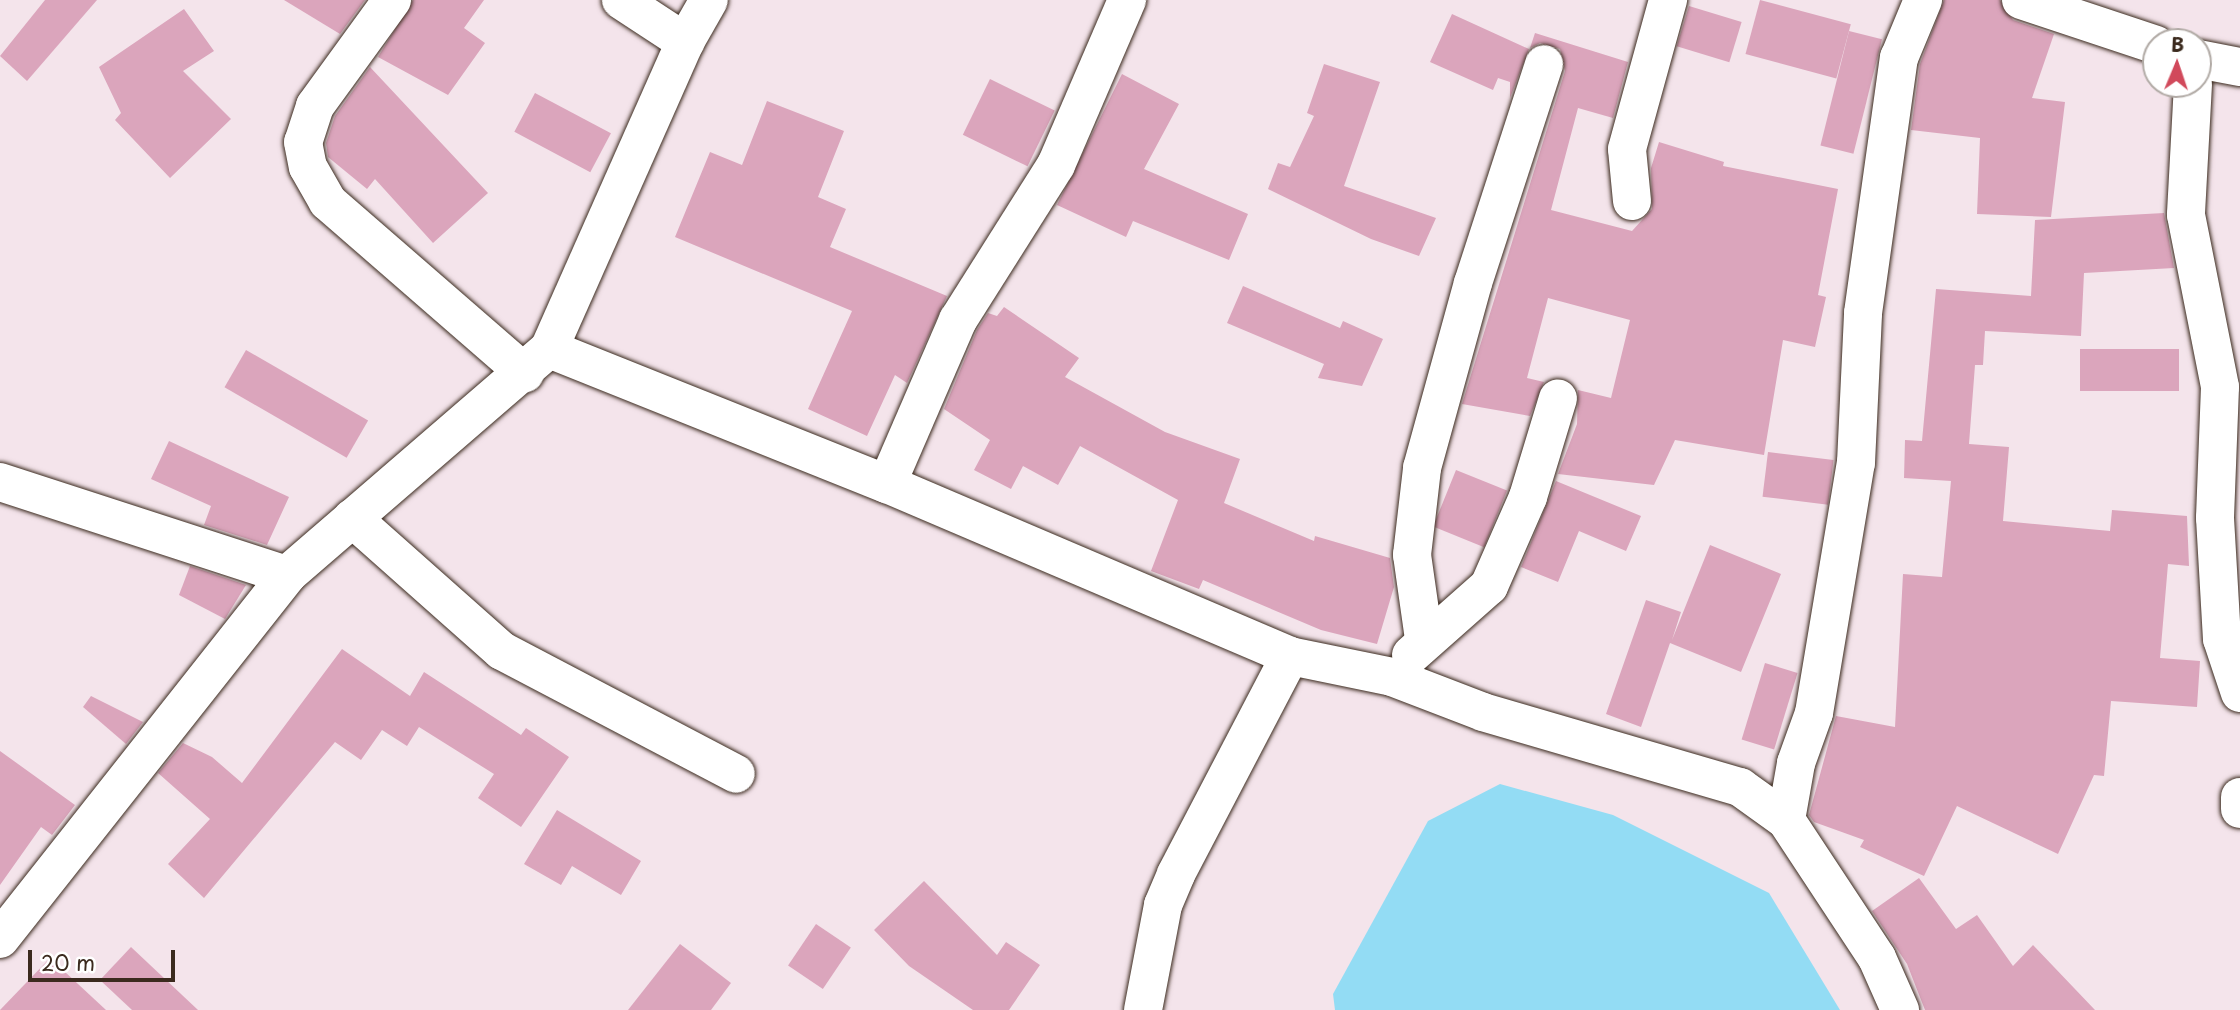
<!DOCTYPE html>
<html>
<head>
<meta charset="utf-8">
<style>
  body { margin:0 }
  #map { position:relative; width:2240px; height:1010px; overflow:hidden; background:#f4e4eb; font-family:"Playpen Sans",sans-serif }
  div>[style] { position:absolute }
  .water>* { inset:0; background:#93dcf4 }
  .building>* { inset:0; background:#dba5bc; transform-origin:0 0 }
  .roads { filter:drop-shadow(0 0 2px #3b2a1e) drop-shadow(0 0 2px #3b2a1e) }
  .minor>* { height:38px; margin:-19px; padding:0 19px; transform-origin:19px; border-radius:19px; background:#fff }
  .tertiary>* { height:38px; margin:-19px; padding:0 19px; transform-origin:19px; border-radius:19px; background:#fff }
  span { translate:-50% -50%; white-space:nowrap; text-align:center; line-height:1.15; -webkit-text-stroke:6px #fff; paint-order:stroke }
  .north { position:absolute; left:2142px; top:28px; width:70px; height:70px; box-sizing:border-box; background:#fff; border:2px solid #b1aaa5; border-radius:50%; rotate:2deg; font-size:19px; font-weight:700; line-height:28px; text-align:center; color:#3b2a1e }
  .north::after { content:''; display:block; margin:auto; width:24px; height:32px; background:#d1495b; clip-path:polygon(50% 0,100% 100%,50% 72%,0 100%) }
  .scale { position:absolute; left:28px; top:950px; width:147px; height:32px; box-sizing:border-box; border:4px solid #3b2a1e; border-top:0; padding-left:9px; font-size:21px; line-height:24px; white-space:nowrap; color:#3b2a1e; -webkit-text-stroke:5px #fff; paint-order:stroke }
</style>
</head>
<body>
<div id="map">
  <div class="water">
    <div style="clip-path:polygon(1500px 784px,1613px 815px,1769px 893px,1840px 1010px,1335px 1010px,1333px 994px,1428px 821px)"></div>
  </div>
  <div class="building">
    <div style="clip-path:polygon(45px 0,97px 0,27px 81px,0 56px)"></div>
    <div style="clip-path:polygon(284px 0,365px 0,340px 34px)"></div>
    <div style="clip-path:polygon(413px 0,484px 0,464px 28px,485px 43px,448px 95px,378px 57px)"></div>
    <div style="left:1760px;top:0;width:94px;height:56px;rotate:15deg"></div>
    <div style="clip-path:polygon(1944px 0,2000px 0,2013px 20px,2054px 34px,2032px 98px,2065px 102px,2051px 217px,1977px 214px,1980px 138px,1911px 130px,1920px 64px)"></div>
    <div style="left:1689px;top:6px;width:55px;height:42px;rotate:17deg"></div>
    <div style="clip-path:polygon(184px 9px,214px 51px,183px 71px,231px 119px,170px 178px,115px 120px,121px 113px,99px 67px)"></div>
    <div style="clip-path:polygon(1452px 14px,1529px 49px,1510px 98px,1510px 82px,1498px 78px,1493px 90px,1430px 62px)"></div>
    <div style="left:1849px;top:31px;width:34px;height:118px;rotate:14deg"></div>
    <div style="clip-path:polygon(1535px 33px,1628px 62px,1613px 118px,1578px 108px,1551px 210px,1632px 231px,1652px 209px,1651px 168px,1659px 142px,1724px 162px,1723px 166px,1838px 189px,1818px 295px,1826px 297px,1815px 347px,1783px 340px,1764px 455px,1675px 440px,1654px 485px,1558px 474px,1577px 424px,1578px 390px,1611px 398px,1630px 320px,1548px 298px,1527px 378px,1544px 382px,1530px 416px,1462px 404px,1565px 71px,1560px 49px,1540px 43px,1530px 48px)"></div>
    <div style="clip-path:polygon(1324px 64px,1380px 82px,1344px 186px,1436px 218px,1419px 256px,1371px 239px,1268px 189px,1278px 163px,1290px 167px,1314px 116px,1307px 113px)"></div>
    <div style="clip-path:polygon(370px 67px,488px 193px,433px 243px,375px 179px,367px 189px,328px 157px,326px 143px,335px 116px)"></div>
    <div style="clip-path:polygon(1122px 74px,1179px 104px,1144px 169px,1248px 214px,1229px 260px,1133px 221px,1126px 237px,1057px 205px)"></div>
    <div style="left:990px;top:79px;width:72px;height:62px;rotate:26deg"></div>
    <div style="left:535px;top:93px;width:86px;height:44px;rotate:28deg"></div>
    <div style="clip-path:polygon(767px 101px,844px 131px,818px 197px,846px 209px,830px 247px,947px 296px,907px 383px,895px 375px,867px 436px,808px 409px,852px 311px,675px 237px,710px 152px,742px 165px)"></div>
    <div style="clip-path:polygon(2164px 213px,2174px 268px,2084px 273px,2081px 336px,1985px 331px,1983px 365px,1975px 365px,1969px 444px,2009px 447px,2003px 521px,2110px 531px,2112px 510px,2187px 516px,2189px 566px,2168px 564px,2160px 658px,2200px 661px,2197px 707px,2111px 701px,2104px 776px,2094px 775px,2058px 854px,1957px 806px,1924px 876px,1860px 847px,1864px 840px,1814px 822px,1809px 815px,1836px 716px,1895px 727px,1903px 574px,1942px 577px,1951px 481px,1904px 478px,1905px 440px,1922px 441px,1936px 289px,2031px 296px,2035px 220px)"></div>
    <div style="clip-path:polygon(1243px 286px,1340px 328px,1343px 321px,1383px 339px,1362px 386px,1318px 378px,1324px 364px,1227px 323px)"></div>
    <div style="clip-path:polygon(1004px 307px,1079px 358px,1065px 377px,1165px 432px,1240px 459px,1224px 503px,1314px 541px,1315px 536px,1390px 558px,1394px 587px,1377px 644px,1321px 630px,1203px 580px,1199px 589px,1151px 571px,1178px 500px,1080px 446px,1058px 485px,1023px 466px,1011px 489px,974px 470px,990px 440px,944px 409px,977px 330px,988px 313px,997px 316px)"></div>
    <div style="left:2080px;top:349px;width:99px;height:42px"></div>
    <div style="left:246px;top:350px;width:141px;height:43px;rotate:30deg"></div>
    <div style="clip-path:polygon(169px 441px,289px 497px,267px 545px,204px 525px,211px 506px,151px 479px)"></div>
    <div style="left:1768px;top:452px;width:66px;height:45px;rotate:7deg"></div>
    <div style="left:1456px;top:470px;width:55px;height:61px;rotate:22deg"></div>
    <div style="clip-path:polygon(1556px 481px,1641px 516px,1626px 551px,1579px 531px,1558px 582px,1521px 567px)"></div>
    <div style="clip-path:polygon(1710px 545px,1781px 574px,1741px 672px,1670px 643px,1641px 727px,1606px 714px,1646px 600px,1681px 612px,1672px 640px)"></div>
    <div style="clip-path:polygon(190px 566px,246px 585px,225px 619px,179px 595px)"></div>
    <div style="clip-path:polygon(342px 649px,410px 696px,424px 672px,521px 735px,526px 728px,569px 757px,521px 827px,478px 798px,494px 774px,419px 727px,407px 746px,382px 730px,361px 760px,335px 742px,204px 898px,168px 864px,210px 819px,158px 773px,183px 743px,212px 757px,242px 783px)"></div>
    <div style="left:1765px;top:663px;width:34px;height:80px;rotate:17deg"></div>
    <div style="clip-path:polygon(91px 696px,143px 722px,126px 744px,83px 707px)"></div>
    <div style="clip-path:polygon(0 751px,75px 805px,52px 835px,41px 827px,0 885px)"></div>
    <div style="clip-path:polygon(557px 810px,641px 861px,621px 895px,572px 866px,561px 885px,524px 864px)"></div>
    <div style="clip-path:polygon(1919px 878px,1956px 929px,1977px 915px,2013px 966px,2033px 945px,2095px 1010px,1925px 1010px,1907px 964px,1872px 911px)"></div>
    <div style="clip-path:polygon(924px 881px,997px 955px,1006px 942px,1040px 965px,1009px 1010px,973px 1010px,909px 966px,874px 930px)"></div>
    <div style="left:816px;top:924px;width:42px;height:50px;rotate:34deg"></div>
    <div style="clip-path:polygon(680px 944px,731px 983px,711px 1010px,628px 1010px)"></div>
    <div style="clip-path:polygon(131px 947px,198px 1010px,132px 1010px,100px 980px)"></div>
    <div style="clip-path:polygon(50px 958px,106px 1010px,0 1010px)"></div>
  </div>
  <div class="roads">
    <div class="minor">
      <div style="left:392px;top:0;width:131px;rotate:126deg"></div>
      <div style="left:315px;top:106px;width:38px;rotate:108deg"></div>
      <div style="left:303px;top:142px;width:25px;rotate:79deg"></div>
      <div style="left:308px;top:167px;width:40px;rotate:60.3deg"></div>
      <div style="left:328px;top:202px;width:261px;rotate:41deg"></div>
      <div style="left:621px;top:0;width:77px;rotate:33.3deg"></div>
      <div style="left:2021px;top:0;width:142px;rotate:18.4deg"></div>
      <div style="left:2198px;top:59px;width:43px;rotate:10.8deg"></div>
      <div style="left:2193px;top:84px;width:131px;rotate:93.1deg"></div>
      <div style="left:2186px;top:215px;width:175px;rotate:78.8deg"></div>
      <div style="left:2220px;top:387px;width:131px;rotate:92.2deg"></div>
      <div style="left:2215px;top:518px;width:121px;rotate:86.7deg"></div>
      <div style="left:2222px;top:639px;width:57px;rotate:71.6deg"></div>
      <div style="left:1632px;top:201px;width:52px;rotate:-95.5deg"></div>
      <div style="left:1627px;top:149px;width:155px;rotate:-74.6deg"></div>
      <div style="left:549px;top:349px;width:364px;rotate:21.8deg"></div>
      <div style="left:887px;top:484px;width:438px;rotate:23.1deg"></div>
      <div style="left:1290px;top:656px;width:104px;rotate:11.6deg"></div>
      <div style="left:1392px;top:677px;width:97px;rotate:21deg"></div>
      <div style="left:1483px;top:712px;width:268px;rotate:16.3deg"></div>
      <div style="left:1740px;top:787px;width:57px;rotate:35.7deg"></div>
      <div style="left:1786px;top:820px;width:165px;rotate:56.6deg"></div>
      <div style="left:1877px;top:958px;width:57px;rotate:66.1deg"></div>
      <div style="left:0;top:482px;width:302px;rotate:18deg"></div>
      <div style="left:887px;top:484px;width:179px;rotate:-66.6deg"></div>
      <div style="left:958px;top:320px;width:183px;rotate:-57.7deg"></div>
      <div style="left:1056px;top:165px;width:180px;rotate:-66.7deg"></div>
      <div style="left:352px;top:518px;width:200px;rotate:41.6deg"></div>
      <div style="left:502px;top:651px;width:264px;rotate:27.7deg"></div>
      <div style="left:1424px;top:639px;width:85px;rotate:-98.1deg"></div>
      <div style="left:1412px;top:555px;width:88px;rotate:-83.4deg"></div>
      <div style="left:1422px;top:468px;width:192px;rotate:-74.6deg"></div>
      <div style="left:1473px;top:283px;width:230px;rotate:-72deg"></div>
      <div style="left:1411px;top:655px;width:104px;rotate:-41.5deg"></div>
      <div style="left:1489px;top:586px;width:97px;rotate:-66.3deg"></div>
      <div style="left:1528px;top:497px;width:103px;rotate:-73.1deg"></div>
      <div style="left:2240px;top:797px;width:12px;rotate:90deg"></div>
      <div style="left:1786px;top:820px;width:58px;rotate:-80deg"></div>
      <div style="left:1796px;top:763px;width:53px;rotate:-70.2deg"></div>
      <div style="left:1814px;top:713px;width:254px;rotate:-80.5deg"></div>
      <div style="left:1856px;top:463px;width:150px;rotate:-87.3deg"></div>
      <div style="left:1863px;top:313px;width:258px;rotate:-82deg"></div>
      <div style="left:1899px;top:58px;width:63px;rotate:-67.5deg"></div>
      <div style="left:1143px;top:1010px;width:107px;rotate:-79.2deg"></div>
      <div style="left:1163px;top:905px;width:34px;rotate:-67deg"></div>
      <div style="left:1176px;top:874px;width:246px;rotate:-62.4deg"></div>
    </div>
    <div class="tertiary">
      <div style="left:0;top:939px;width:464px;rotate:-51.7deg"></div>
      <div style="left:287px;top:575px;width:346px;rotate:-40.8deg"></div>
      <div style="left:549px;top:349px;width:336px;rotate:-66.1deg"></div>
      <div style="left:685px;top:42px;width:48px;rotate:-60.3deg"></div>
    </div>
  </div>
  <div class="north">B</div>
  <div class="scale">20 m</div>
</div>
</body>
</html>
